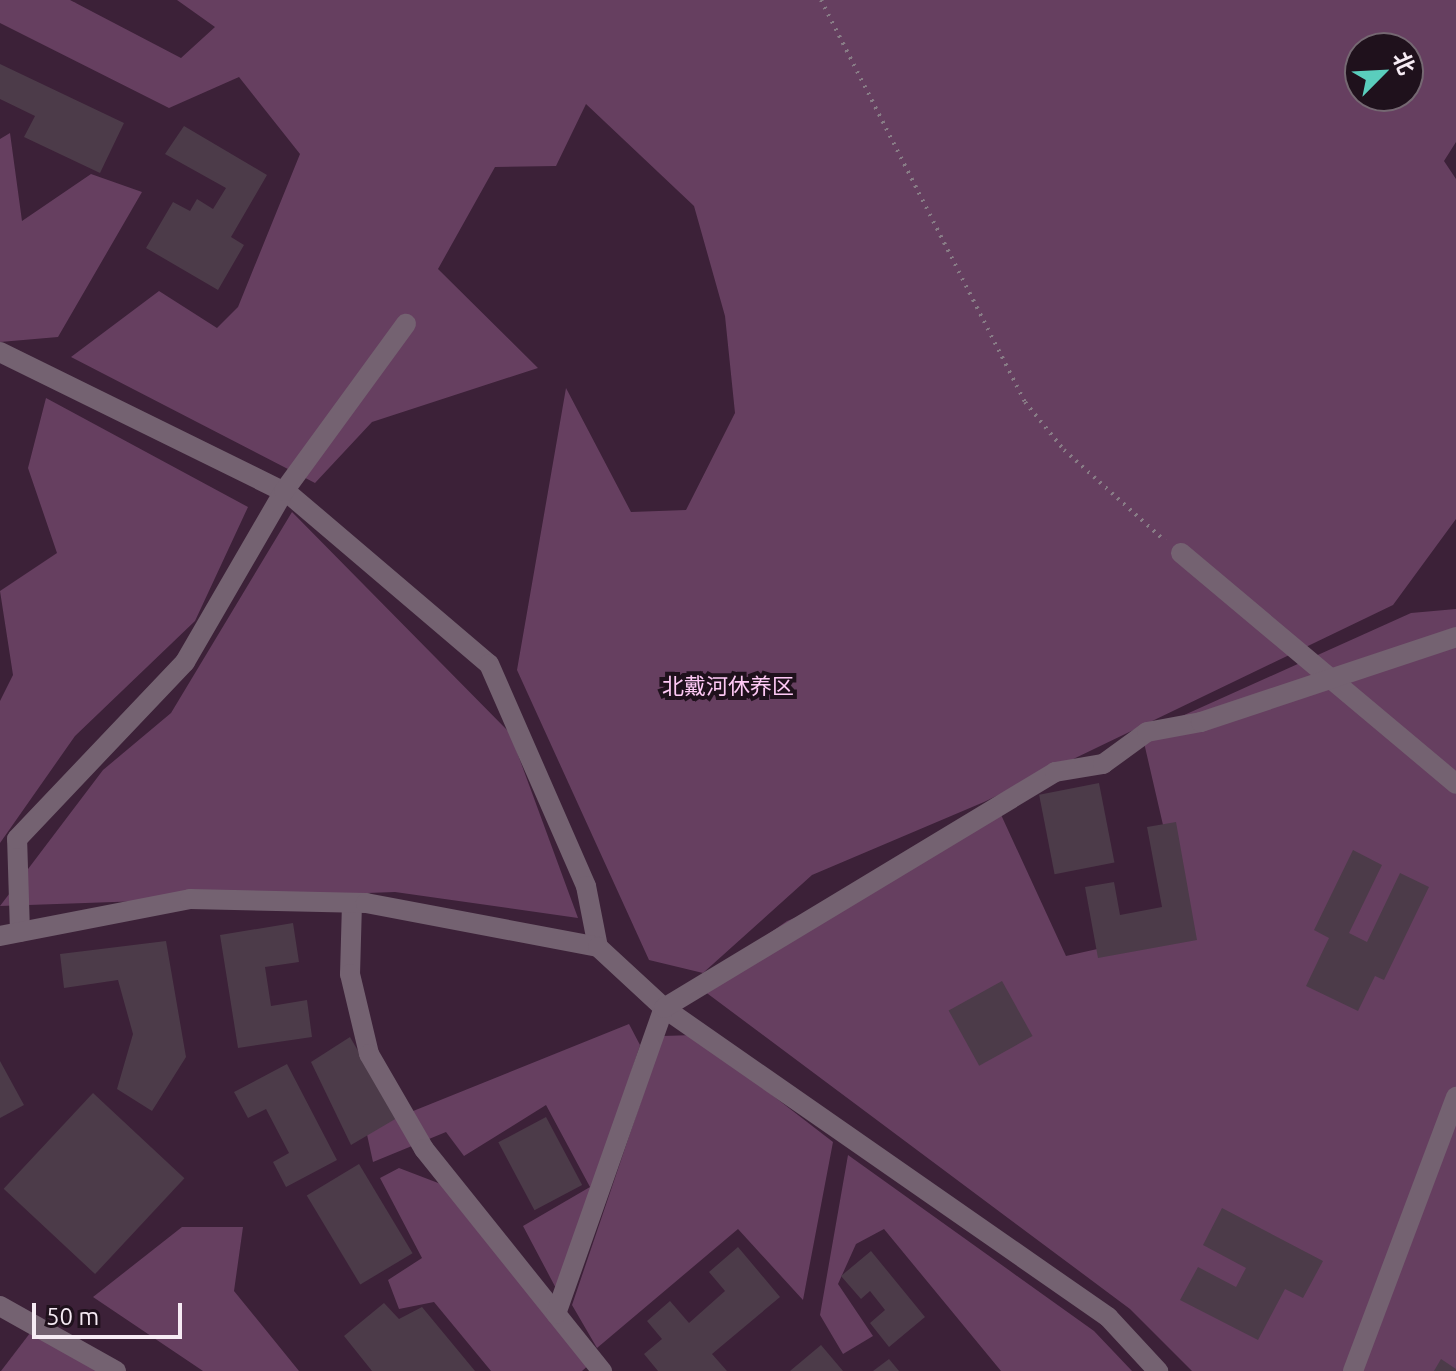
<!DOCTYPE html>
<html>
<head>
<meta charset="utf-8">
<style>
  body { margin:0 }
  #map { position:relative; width:1456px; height:1371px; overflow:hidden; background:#281a26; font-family:Ubuntu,"Noto Sans SC",sans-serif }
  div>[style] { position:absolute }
  .green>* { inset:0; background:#3c2138 }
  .forest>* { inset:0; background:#663f60 }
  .building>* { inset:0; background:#4c3b49; transform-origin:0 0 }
  .path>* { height:4px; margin-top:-2px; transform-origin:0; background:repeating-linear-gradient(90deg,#887c86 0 2px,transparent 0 8px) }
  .minor>* { height:20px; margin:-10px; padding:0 10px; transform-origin:10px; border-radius:10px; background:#746271 }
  span { translate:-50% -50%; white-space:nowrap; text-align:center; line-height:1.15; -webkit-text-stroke:8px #1f111c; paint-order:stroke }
  .park-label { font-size:22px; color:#fec9f5 }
  .north { position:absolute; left:1344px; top:32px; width:80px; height:80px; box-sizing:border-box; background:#1f111c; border:2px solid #756872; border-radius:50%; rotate:66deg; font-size:22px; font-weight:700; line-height:32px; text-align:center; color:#f6ebf4 }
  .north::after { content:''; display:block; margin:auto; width:28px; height:36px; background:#5acebd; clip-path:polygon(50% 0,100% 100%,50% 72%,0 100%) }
  .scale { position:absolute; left:32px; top:1303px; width:150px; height:36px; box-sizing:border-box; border:4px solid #f6ebf4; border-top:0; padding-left:10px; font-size:24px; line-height:28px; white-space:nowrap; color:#f6ebf4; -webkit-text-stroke:6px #1f111c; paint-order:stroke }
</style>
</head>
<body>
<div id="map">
  <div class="green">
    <div style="clip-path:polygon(evenodd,0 0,1456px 0,1456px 1371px,0 1371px,0 0,1360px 48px,1408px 48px,1408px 96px,1360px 96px,1360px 48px)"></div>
  </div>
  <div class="forest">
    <div style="clip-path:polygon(evenodd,0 0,70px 0,181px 58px,215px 27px,177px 0,1456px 0,1456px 142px,1444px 161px,1456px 179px,1456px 519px,1393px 605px,984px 802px,812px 875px,703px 973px,649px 960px,517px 670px,566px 388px,631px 512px,686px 510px,735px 413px,725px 316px,694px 206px,586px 104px,556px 166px,495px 167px,438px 269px,538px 368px,372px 422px,315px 483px,71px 357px,159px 291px,217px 328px,238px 307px,300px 154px,239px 77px,169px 108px,0 23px,0 0,1360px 48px,1408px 48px,1408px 96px,1360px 96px,1360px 48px)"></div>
    <div style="clip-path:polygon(10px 133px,22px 221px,91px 174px,142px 192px,58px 337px,0 342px,0 139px)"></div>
    <div style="clip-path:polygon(46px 398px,248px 507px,195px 621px,75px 736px,0 843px,0 701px,13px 675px,0 591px,57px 553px,28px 468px)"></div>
    <div style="clip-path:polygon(292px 512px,510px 733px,578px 918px,395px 892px,0 906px,103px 770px,171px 713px)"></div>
    <div style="clip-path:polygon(1456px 609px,1456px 1371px,1192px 1371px,1130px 1309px,696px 985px,787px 921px,848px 896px,997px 806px,1066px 956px,1187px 929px,1142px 734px,1411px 613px)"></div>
    <div style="clip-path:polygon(629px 1024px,640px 1045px,559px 1294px,523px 1226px,590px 1187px,546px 1105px,464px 1156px,446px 1132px,373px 1162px,366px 1130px)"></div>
    <div style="clip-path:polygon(694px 1035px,833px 1142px,803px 1300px,738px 1229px,597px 1348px,572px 1305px,663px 1036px)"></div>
    <div style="clip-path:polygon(848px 1155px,1094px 1331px,1132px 1371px,1001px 1371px,884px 1229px,856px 1244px,838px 1284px,873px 1336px,843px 1354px,820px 1315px)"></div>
    <div style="clip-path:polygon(399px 1168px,446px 1186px,590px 1364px,582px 1371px,491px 1371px,434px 1302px,399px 1309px,388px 1280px,422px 1258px,380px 1178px)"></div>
    <div style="clip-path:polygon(182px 1227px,243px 1227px,234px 1291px,299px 1371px,203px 1371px,93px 1297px)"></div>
    <div style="clip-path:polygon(40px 1320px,118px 1371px,1px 1371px)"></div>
  </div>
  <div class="building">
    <div style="clip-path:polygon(0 64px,124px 123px,100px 173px,24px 137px,35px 116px,0 99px)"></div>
    <div style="clip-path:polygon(184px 126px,267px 175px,231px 237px,244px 245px,218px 290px,146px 248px,173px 202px,190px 211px,197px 199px,213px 209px,226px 188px,165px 154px)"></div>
    <div style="left:1099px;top:783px;width:81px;height:61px;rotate:79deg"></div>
    <div style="clip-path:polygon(1176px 822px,1197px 940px,1098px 958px,1085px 887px,1114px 882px,1120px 915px,1162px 907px,1147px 827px)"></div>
    <div style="clip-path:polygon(1353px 850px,1382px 865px,1349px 933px,1367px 942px,1400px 873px,1429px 887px,1384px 980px,1375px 976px,1358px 1011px,1306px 986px,1329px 938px,1314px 930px)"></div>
    <div style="clip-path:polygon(293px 923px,299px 962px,265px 967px,271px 1006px,307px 1000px,312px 1037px,238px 1048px,220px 935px)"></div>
    <div style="clip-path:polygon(166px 941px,186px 1057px,152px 1111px,117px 1089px,133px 1034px,118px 980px,64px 988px,60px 954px)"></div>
    <div style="left:1002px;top:981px;width:63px;height:61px;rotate:61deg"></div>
    <div style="clip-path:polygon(350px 1037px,397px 1118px,351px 1145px,311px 1062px)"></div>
    <div style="clip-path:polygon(0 1061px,24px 1105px,0 1118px)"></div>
    <div style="clip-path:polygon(287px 1064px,337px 1160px,286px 1187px,273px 1162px,289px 1153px,266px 1109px,248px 1118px,234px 1092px)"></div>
    <div style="left:93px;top:1093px;width:125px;height:131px;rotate:43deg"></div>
    <div style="left:546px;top:1117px;width:77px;height:54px;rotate:62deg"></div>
    <div style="left:359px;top:1164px;width:104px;height:61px;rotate:59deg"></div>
    <div style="clip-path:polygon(1222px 1208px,1323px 1261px,1303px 1298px,1285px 1289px,1258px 1340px,1180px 1300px,1198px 1267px,1236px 1287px,1246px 1268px,1203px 1245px)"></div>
    <div style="clip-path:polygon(738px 1247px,780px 1297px,712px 1354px,727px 1371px,658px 1371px,644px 1354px,662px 1339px,647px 1321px,670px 1301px,689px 1323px,725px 1291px,709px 1272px)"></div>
    <div style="clip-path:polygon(871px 1251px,925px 1317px,889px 1347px,870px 1323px,885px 1310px,870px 1291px,861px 1299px,841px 1276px)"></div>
    <div style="clip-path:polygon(384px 1303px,399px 1319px,422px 1307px,475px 1371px,372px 1371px,344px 1336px)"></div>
    <div style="clip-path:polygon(821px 1345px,843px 1371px,790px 1371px)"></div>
    <div style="clip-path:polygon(889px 1359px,899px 1371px,873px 1371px)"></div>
    <div style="clip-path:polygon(1441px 1359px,1456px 1369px,1456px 1371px,1434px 1371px)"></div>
  </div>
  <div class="path">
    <div style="left:821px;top:0;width:451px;rotate:63.1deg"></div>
    <div style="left:1025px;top:402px;width:62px;rotate:50.9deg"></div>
    <div style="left:1064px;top:450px;width:136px;rotate:42deg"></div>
  </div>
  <div class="minor">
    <div style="left:0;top:352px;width:322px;rotate:26.2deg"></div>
    <div style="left:289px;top:494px;width:262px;rotate:40.4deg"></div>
    <div style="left:489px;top:664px;width:242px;rotate:66.4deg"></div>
    <div style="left:586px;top:886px;width:62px;rotate:78.9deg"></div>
    <div style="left:1181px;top:553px;width:359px;rotate:40deg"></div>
    <div style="left:352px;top:903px;width:71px;rotate:91.6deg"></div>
    <div style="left:350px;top:974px;width:82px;rotate:76.6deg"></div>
    <div style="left:369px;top:1054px;width:110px;rotate:59.9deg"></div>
    <div style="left:424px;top:1149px;width:285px;rotate:51.3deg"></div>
    <div style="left:20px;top:932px;width:93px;rotate:-91.8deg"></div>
    <div style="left:17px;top:839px;width:244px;rotate:-46.5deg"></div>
    <div style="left:185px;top:662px;width:198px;rotate:-59.9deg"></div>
    <div style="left:284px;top:491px;width:207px;rotate:-53.9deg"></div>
    <div style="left:0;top:936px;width:194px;rotate:-11deg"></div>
    <div style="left:190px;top:899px;width:176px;rotate:1.3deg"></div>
    <div style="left:366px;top:903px;width:236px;rotate:10.7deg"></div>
    <div style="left:598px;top:947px;width:90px;rotate:42.7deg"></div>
    <div style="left:664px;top:1008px;width:541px;rotate:34.84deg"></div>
    <div style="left:1108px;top:1317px;width:74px;rotate:47.2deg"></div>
    <div style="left:0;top:1306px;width:133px;rotate:29.3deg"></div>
    <div style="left:556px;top:1314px;width:324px;rotate:-70.6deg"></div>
    <div style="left:664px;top:1008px;width:457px;rotate:-31.1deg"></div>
    <div style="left:1055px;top:772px;width:49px;rotate:-9.5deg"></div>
    <div style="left:1103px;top:764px;width:54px;rotate:-36deg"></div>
    <div style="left:1147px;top:732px;width:55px;rotate:-10.5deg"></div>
    <div style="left:1201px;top:722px;width:269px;rotate:-18.4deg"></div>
    <div style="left:1353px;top:1371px;width:293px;rotate:-69.4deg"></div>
  </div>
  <div class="park-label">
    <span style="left:728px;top:686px">北戴河休养区</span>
  </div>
  <div class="north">北</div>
  <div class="scale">50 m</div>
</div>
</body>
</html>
